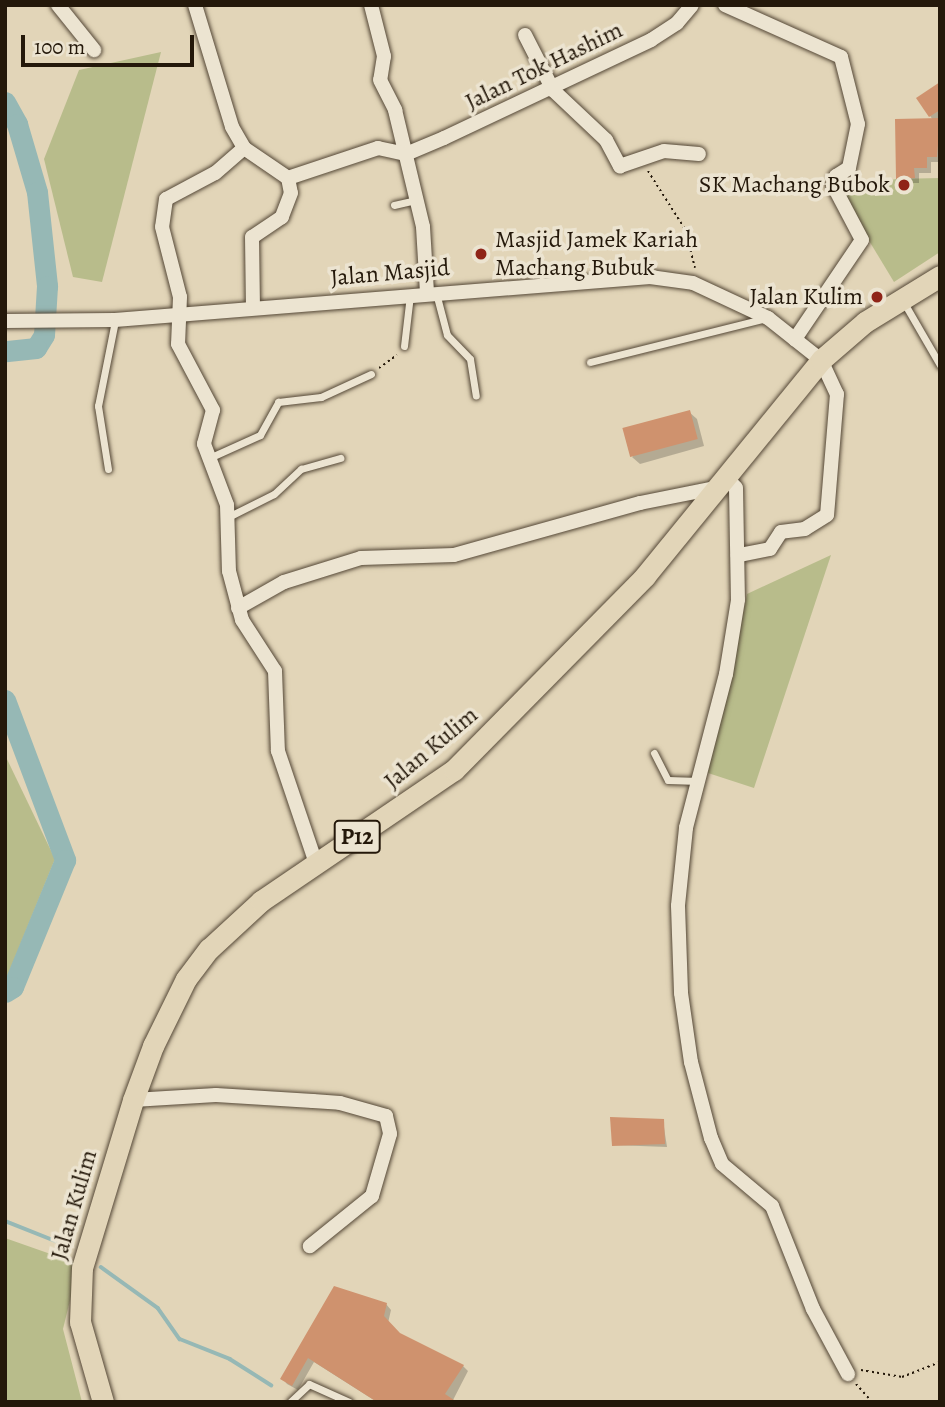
<!DOCTYPE html>
<html>
<head>
<meta charset="utf-8">
<style>
  body { margin:0 }
  #map { position:relative; width:945px; height:1407px; overflow:hidden; background:#e2d5b8; font-family:Alegreya,serif }
  div>[style] { position:absolute }
  .green>* { inset:0; background:#b8bc8b }
  .shadow>* { inset:0; background:#0003 }
  .stream>* { height:3.5px; margin:-1.75px; padding:0 1.75px; transform-origin:1.75px; border-radius:1.75px; background:#96b8b5 }
  .river>* { height:21px; margin:-10.5px; padding:0 10.5px; transform-origin:10.5px; border-radius:10.5px; background:#96b8b5 }
  .building>* { inset:0; background:#cf926e; transform-origin:0 0 }
  .path>* { height:2px; margin-top:-1px; transform-origin:0; background:repeating-linear-gradient(90deg,#24180a 0 2px,transparent 0 5.5px) }
  .roads { filter:drop-shadow(0 0 2px #544736) drop-shadow(0 0 2px #544736) }
  .lane>* { height:7px; margin:-3.5px; padding:0 3.5px; transform-origin:3.5px; border-radius:3.5px; background:#ece4d1 }
  .street>* { height:14px; margin:-7px; padding:0 7px; transform-origin:7px; border-radius:7px; background:#ece4d1 }
  .primary>* { height:21px; margin:-10.5px; padding:0 10.5px; transform-origin:10.5px; border-radius:10.5px; background:#e2d5b8 }
  .dots>* { width:19px; height:19px; translate:-50% -50%; box-sizing:border-box; border:4px solid #ece4d1; border-radius:50% }
  span { translate:-50% -50%; white-space:nowrap; text-align:center; line-height:1.15; -webkit-text-stroke:7px #ece4d1; paint-order:stroke }
  .shield-label span { padding:2px 5px; background:#ece4d1; border:2px solid; border-radius:5px; -webkit-text-stroke-width:0 }
  .shield-label { font-size:23px; color:#24180a; font-weight:700 }
  .street-label { font-size:24px; color:#24180a }
  .poi-label { font-size:24px; color:#24180a }
  .right { translate:-100% -50%; text-align:right }
  .left { translate:0 -50%; text-align:left }
  .frame { position:absolute; inset:0; border:7px solid #24180a; pointer-events:none }
  .scale { position:absolute; left:21px; top:35px; width:173px; height:32px; box-sizing:border-box; border:4px solid #24180a; border-top:0; padding-left:9px; font-size:21px; line-height:24px; white-space:nowrap; color:#24180a; -webkit-text-stroke:5px #ece4d1; paint-order:stroke }
</style>
</head>
<body>
<div id="map">
  <div class="green">
    <div style="clip-path:polygon(161px 52px,102px 282px,73px 277px,44px 159px,79px 70px)"></div>
    <div style="clip-path:polygon(940px 178px,940px 252px,894px 282px,839px 191px,896px 179px)"></div>
    <div style="clip-path:polygon(831px 555px,754px 788px,708px 773px,747px 594px)"></div>
    <div style="clip-path:polygon(5px 755px,55px 859px,5px 982px)"></div>
    <div style="clip-path:polygon(5px 1238px,79px 1264px,63px 1329px,82px 1402px,5px 1402px)"></div>
  </div>
  <div class="shadow">
    <div style="clip-path:polygon(940px 84px,940px 162px,931px 162px,931px 173px,919px 173px,919px 183px,903px 183px,898px 178px,933px 120px,918px 99px)"></div>
    <div style="clip-path:polygon(689px 412px,697px 419px,704px 446px,640px 464px,632px 457px)"></div>
    <div style="clip-path:polygon(663px 1121px,667px 1147px,613px 1145px)"></div>
    <div style="clip-path:polygon(334px 1288px,386px 1304px,391px 1310px,388px 1323px,400px 1335px,463px 1366px,468px 1371px,452px 1402px,377px 1402px,314px 1362px,298px 1390px,287px 1384px,282px 1378px)"></div>
  </div>
  <div class="stream">
    <div style="left:5px;top:1221px;width:62px;rotate:21.6deg"></div>
    <div style="left:101px;top:1267px;width:70px;rotate:35.7deg"></div>
    <div style="left:158px;top:1308px;width:38px;rotate:55deg"></div>
    <div style="left:180px;top:1339px;width:54px;rotate:21.8deg"></div>
    <div style="left:230px;top:1359px;width:49px;rotate:32.4deg"></div>
  </div>
  <div class="river">
    <div style="left:5px;top:102px;width:25px;rotate:61deg"></div>
    <div style="left:17px;top:124px;width:71px;rotate:73.6deg"></div>
    <div style="left:37px;top:192px;width:95px;rotate:83.9deg"></div>
    <div style="left:47px;top:286px;width:49px;rotate:93.5deg"></div>
    <div style="left:44px;top:335px;width:15px;rotate:122deg"></div>
    <div style="left:36px;top:348px;width:31px;rotate:174deg"></div>
    <div style="left:5px;top:700px;width:171px;rotate:69.4deg"></div>
    <div style="left:65px;top:860px;width:137px;rotate:112.3deg"></div>
    <div style="left:13px;top:987px;width:9px;rotate:148deg"></div>
  </div>
  <div class="building">
    <div style="clip-path:polygon(940px 82px,940px 110px,929px 117px,916px 98px)"></div>
    <div style="clip-path:polygon(940px 118px,937px 157px,927px 157px,927px 168px,914px 168px,915px 178px,896px 179px,895px 119px)"></div>
    <div style="left:690px;top:410px;width:30px;height:70px;rotate:75deg"></div>
    <div style="clip-path:polygon(610px 1117px,664px 1119px,665px 1144px,612px 1146px)"></div>
    <div style="clip-path:polygon(334px 1286px,387px 1303px,384px 1316px,400px 1333px,464px 1365px,445px 1394px,457px 1402px,377px 1402px,308px 1358px,292px 1386px,280px 1379px)"></div>
  </div>
  <div class="path">
    <div style="left:648px;top:171px;width:69px;rotate:57.5deg"></div>
    <div style="left:685px;top:229px;width:40px;rotate:75.6deg"></div>
    <div style="left:379px;top:368px;width:22px;rotate:-36deg"></div>
    <div style="left:861px;top:1370px;width:42px;rotate:9.7deg"></div>
    <div style="left:902px;top:1377px;width:41px;rotate:-21.5deg"></div>
    <div style="left:856px;top:1384px;width:24px;rotate:48deg"></div>
  </div>
  <div class="roads">
    <div class="lane">
      <div style="left:394px;top:205px;width:23px;rotate:-13deg"></div>
      <div style="left:436px;top:293px;width:43px;rotate:75.3deg"></div>
      <div style="left:447px;top:335px;width:33px;rotate:46deg"></div>
      <div style="left:470px;top:359px;width:37px;rotate:81deg"></div>
      <div style="left:903px;top:301px;width:74px;rotate:60deg"></div>
      <div style="left:404px;top:346px;width:51px;rotate:-83.3deg"></div>
      <div style="left:590px;top:362px;width:181px;rotate:-14deg"></div>
      <div style="left:209px;top:458px;width:56px;rotate:-24.3deg"></div>
      <div style="left:260px;top:435px;width:38px;rotate:-61deg"></div>
      <div style="left:278px;top:402px;width:43px;rotate:-6.6deg"></div>
      <div style="left:321px;top:397px;width:55px;rotate:-24.7deg"></div>
      <div style="left:108px;top:469px;width:64px;rotate:-99deg"></div>
      <div style="left:98px;top:406px;width:87px;rotate:-78.7deg"></div>
      <div style="left:228px;top:517px;width:51px;rotate:-26.6deg"></div>
      <div style="left:274px;top:494px;width:37px;rotate:-43deg"></div>
      <div style="left:301px;top:469px;width:41px;rotate:-15.8deg"></div>
      <div style="left:654px;top:753px;width:30px;rotate:63deg"></div>
      <div style="left:668px;top:780px;width:31px;rotate:2deg"></div>
      <div style="left:290px;top:1402px;width:26px;rotate:-43deg"></div>
      <div style="left:309px;top:1384px;width:44px;rotate:24.2deg"></div>
    </div>
    <div class="street">
      <div style="left:58px;top:5px;width:58px;rotate:51.3deg"></div>
      <div style="left:195px;top:5px;width:127px;rotate:73.1deg"></div>
      <div style="left:232px;top:127px;width:24px;rotate:60deg"></div>
      <div style="left:244px;top:148px;width:53px;rotate:34.3deg"></div>
      <div style="left:288px;top:178px;width:15px;rotate:79deg"></div>
      <div style="left:291px;top:193px;width:26px;rotate:111deg"></div>
      <div style="left:282px;top:217px;width:36px;rotate:146deg"></div>
      <div style="left:252px;top:237px;width:71px;rotate:89.2deg"></div>
      <div style="left:371px;top:5px;width:53px;rotate:75.7deg"></div>
      <div style="left:384px;top:56px;width:24px;rotate:99deg"></div>
      <div style="left:380px;top:80px;width:34px;rotate:63deg"></div>
      <div style="left:395px;top:110px;width:120px;rotate:76.5deg"></div>
      <div style="left:423px;top:227px;width:66px;rotate:86.5deg"></div>
      <div style="left:725px;top:5px;width:127px;rotate:24.1deg"></div>
      <div style="left:841px;top:57px;width:69px;rotate:75.8deg"></div>
      <div style="left:858px;top:124px;width:45px;rotate:101.6deg"></div>
      <div style="left:849px;top:168px;width:15px;rotate:148deg"></div>
      <div style="left:836px;top:176px;width:9px;rotate:108deg"></div>
      <div style="left:833px;top:185px;width:62px;rotate:62.2deg"></div>
      <div style="left:862px;top:240px;width:120px;rotate:124.1deg"></div>
      <div style="left:525px;top:35px;width:62px;rotate:63deg"></div>
      <div style="left:553px;top:90px;width:73px;rotate:43.3deg"></div>
      <div style="left:606px;top:140px;width:30px;rotate:62deg"></div>
      <div style="left:620px;top:166px;width:46px;rotate:-18.8deg"></div>
      <div style="left:664px;top:151px;width:35px;rotate:5deg"></div>
      <div style="left:244px;top:148px;width:38px;rotate:139deg"></div>
      <div style="left:215px;top:173px;width:55px;rotate:152deg"></div>
      <div style="left:166px;top:199px;width:28px;rotate:98deg"></div>
      <div style="left:162px;top:227px;width:72px;rotate:75.6deg"></div>
      <div style="left:180px;top:297px;width:47px;rotate:92.4deg"></div>
      <div style="left:178px;top:344px;width:75px;rotate:62.1deg"></div>
      <div style="left:213px;top:410px;width:35px;rotate:105deg"></div>
      <div style="left:204px;top:444px;width:65px;rotate:69.3deg"></div>
      <div style="left:227px;top:505px;width:66px;rotate:88.3deg"></div>
      <div style="left:229px;top:571px;width:51px;rotate:75.1deg"></div>
      <div style="left:242px;top:620px;width:61px;rotate:57.1deg"></div>
      <div style="left:275px;top:671px;width:80px;rotate:87.9deg"></div>
      <div style="left:278px;top:751px;width:118px;rotate:71.3deg"></div>
      <div style="left:288px;top:178px;width:95px;rotate:-18.4deg"></div>
      <div style="left:378px;top:148px;width:29px;rotate:12deg"></div>
      <div style="left:406px;top:154px;width:41px;rotate:-22.8deg"></div>
      <div style="left:444px;top:138px;width:229px;rotate:-25.3deg"></div>
      <div style="left:651px;top:40px;width:31px;rotate:-33deg"></div>
      <div style="left:677px;top:23px;width:23px;rotate:-50deg"></div>
      <div style="left:5px;top:321px;width:110px;rotate:-0.5deg"></div>
      <div style="left:115px;top:320px;width:537px;rotate:-4.6deg"></div>
      <div style="left:650px;top:277px;width:43px;rotate:7.9deg"></div>
      <div style="left:693px;top:283px;width:83px;rotate:25deg"></div>
      <div style="left:768px;top:318px;width:68px;rotate:38.4deg"></div>
      <div style="left:821px;top:360px;width:38px;rotate:65deg"></div>
      <div style="left:837px;top:394px;width:121px;rotate:94.7deg"></div>
      <div style="left:827px;top:515px;width:26px;rotate:148deg"></div>
      <div style="left:805px;top:529px;width:24px;rotate:173deg"></div>
      <div style="left:781px;top:532px;width:20px;rotate:123deg"></div>
      <div style="left:770px;top:549px;width:33px;rotate:169deg"></div>
      <div style="left:725px;top:476px;width:16px;rotate:47deg"></div>
      <div style="left:736px;top:488px;width:112px;rotate:89deg"></div>
      <div style="left:738px;top:600px;width:75px;rotate:99.2deg"></div>
      <div style="left:726px;top:674px;width:159px;rotate:104.6deg"></div>
      <div style="left:686px;top:828px;width:78px;rotate:95.9deg"></div>
      <div style="left:678px;top:906px;width:87px;rotate:88deg"></div>
      <div style="left:681px;top:993px;width:70px;rotate:81.8deg"></div>
      <div style="left:691px;top:1062px;width:79px;rotate:75.3deg"></div>
      <div style="left:711px;top:1138px;width:28px;rotate:67deg"></div>
      <div style="left:722px;top:1164px;width:65px;rotate:40deg"></div>
      <div style="left:772px;top:1206px;width:111px;rotate:68.3deg"></div>
      <div style="left:813px;top:1309px;width:74px;rotate:61.7deg"></div>
      <div style="left:238px;top:608px;width:53px;rotate:-29.5deg"></div>
      <div style="left:284px;top:582px;width:81px;rotate:-17.3deg"></div>
      <div style="left:361px;top:558px;width:93px;rotate:-1.8deg"></div>
      <div style="left:454px;top:555px;width:193px;rotate:-15.6deg"></div>
      <div style="left:640px;top:503px;width:76px;rotate:-11.3deg"></div>
      <div style="left:133px;top:1100px;width:83px;rotate:-3.4deg"></div>
      <div style="left:216px;top:1095px;width:97px;rotate:3.5deg"></div>
      <div style="left:313px;top:1101px;width:27px;rotate:4deg"></div>
      <div style="left:340px;top:1103px;width:48px;rotate:15.8deg"></div>
      <div style="left:386px;top:1116px;width:18px;rotate:77deg"></div>
      <div style="left:390px;top:1134px;width:65px;rotate:106.2deg"></div>
      <div style="left:372px;top:1196px;width:80px;rotate:141.1deg"></div>
    </div>
    <div class="primary">
      <div style="left:103px;top:1402px;width:83px;rotate:-106deg"></div>
      <div style="left:80px;top:1322px;width:54px;rotate:-87.9deg"></div>
      <div style="left:82px;top:1268px;width:176px;rotate:-73.1deg"></div>
      <div style="left:133px;top:1100px;width:58px;rotate:-69.7deg"></div>
      <div style="left:153px;top:1046px;width:75px;rotate:-63.8deg"></div>
      <div style="left:186px;top:979px;width:38px;rotate:-53deg"></div>
      <div style="left:209px;top:949px;width:71px;rotate:-42.7deg"></div>
      <div style="left:261px;top:901px;width:233px;rotate:-34.2deg"></div>
      <div style="left:454px;top:770px;width:272px;rotate:-45.4deg"></div>
      <div style="left:645px;top:576px;width:279px;rotate:-50.8deg"></div>
      <div style="left:821px;top:360px;width:58px;rotate:-40.8deg"></div>
      <div style="left:865px;top:322px;width:88px;rotate:-31.5deg"></div>
    </div>
  </div>
  <div class="dots">
    <div style="left:904px;top:185px;background:#8f2418"></div>
    <div style="left:481px;top:254px;background:#8f2418"></div>
    <div style="left:877px;top:297px;background:#8f2418"></div>
  </div>
  <div class="shield-label">
    <span style="left:357px;top:837px">P12</span>
  </div>
  <div class="street-label">
    <span style="left:544px;top:66px;rotate:-26deg">Jalan Tok Hashim</span>
    <span style="left:390px;top:273px;rotate:-5deg">Jalan Masjid</span>
    <span style="left:431px;top:748px;rotate:-40deg">Jalan Kulim</span>
    <span style="left:74px;top:1205px;rotate:-74deg">Jalan Kulim</span>
  </div>
  <div class="poi-label">
    <span class="right" style="left:890px;top:185px">SK Machang Bubok</span>
    <span class="left" style="left:495px;top:254px">Masjid Jamek Kariah<br>Machang Bubuk</span>
    <span class="right" style="left:863px;top:297px">Jalan Kulim</span>
  </div>
  <div class="frame"></div>
  <div class="scale">100 m</div>
</div>
</body>
</html>
